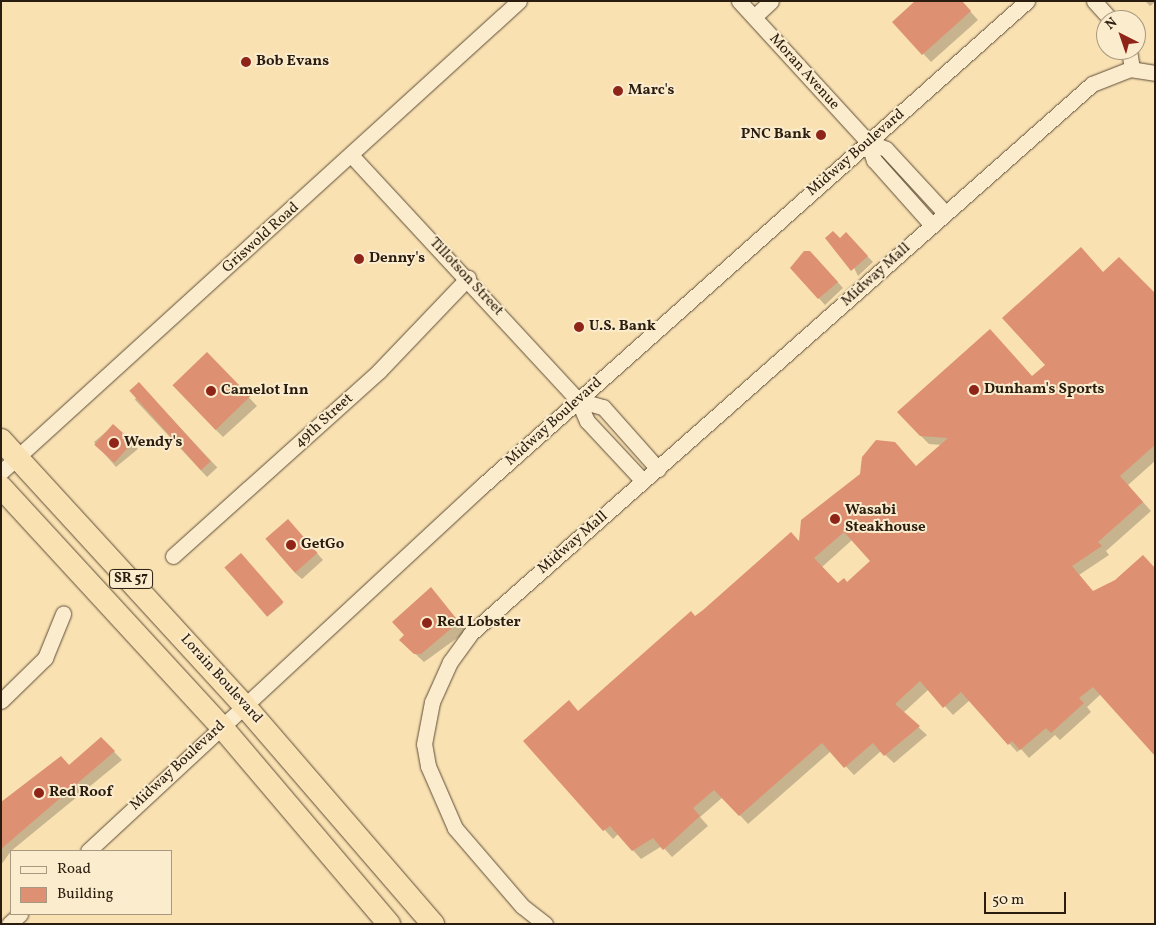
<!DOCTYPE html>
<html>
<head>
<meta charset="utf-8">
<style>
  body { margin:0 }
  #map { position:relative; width:1156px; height:925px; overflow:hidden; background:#f9e1b2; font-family:Vollkorn,serif }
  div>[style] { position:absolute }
  .shadow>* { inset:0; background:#0003; transform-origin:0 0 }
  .building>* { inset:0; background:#de9073; transform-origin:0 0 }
  .roads { filter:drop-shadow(0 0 1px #5e4d38) drop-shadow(0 0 1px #5e4d38) }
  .minor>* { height:15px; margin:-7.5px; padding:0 7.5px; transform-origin:7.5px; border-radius:7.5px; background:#fbeccd }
  .highway>* { height:22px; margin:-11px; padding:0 11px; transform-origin:11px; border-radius:11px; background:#f9e1b2 }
  .dots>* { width:14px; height:14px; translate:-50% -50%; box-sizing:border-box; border:2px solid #fbeccd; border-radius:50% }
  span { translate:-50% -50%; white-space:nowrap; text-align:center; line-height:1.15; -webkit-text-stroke:4px #fbeccd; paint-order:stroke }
  .shield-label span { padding:1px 4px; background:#fbeccd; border:1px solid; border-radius:4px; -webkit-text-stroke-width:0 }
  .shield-label { font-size:14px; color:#2a1c0f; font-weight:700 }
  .poi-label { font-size:15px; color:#2a1c0f; font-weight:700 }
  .left { translate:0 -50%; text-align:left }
  .right { translate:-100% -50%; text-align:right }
  .street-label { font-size:15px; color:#2a1c0f }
  .frame { position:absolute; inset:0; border:2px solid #2a1c0f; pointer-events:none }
  .legend { position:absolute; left:10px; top:850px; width:162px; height:65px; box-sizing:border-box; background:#fbeccd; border:1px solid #a79981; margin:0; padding:6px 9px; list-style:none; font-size:15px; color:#2a1c0f }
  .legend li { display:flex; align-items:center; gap:10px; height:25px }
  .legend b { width:25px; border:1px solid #a79981 }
  .north { position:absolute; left:1096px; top:10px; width:50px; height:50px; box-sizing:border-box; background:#fbeccd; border:1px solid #a79981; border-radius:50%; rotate:319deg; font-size:14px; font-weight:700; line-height:20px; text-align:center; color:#2a1c0f }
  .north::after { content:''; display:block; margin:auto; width:18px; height:22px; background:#8f2418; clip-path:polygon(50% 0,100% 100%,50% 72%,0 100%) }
  .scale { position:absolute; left:984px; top:892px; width:82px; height:22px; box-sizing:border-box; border:2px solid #2a1c0f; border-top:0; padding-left:6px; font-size:15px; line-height:18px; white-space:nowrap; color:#2a1c0f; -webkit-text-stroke:4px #fbeccd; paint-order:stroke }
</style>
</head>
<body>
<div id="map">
  <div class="shadow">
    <div style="clip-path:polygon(961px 1px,978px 20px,931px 62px,894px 22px)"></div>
    <div style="clip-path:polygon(1145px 1px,1155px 1px,1155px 2px,1150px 6px)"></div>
    <div style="clip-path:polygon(840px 239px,852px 240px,873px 262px,858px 276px)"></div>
    <div style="clip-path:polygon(816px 258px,843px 288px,825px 305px,792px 268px)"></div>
    <div style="clip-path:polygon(evenodd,1103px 273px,1155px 297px,1155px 461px,1128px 485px,1151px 511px,1106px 551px,1109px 555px,1079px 575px,1101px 694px,1087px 707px,1091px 712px,1060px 740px,1055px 735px,1029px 758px,1021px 749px,1017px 752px,970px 700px,953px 715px,929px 689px,903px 713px,927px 735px,894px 763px,881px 751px,854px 775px,831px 751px,748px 824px,723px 797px,700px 817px,708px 826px,672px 857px,662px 846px,641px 859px,618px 834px,613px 839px,525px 741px,579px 712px,695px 617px,916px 467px,942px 445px,929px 444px,920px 435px,1033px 378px,1047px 366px,1103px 273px,852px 540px,872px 562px,848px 583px,838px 585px,822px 567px,852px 540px)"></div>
    <div style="clip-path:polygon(216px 362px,257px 406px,223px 437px,215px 429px)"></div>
    <div style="left:145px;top:390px;width:106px;height:14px;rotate:47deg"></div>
    <div style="clip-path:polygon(113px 426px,138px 449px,116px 467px,94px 442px)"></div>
    <div style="clip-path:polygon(294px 527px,323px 560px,302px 579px,295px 573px)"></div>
    <div style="left:241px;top:554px;width:65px;height:20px;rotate:50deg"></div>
    <div style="clip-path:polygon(431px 589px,467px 631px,424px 662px,409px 648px,406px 635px)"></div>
    <div style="clip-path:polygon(101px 738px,122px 760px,11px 851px,1px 865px,1px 804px,61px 758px,70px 766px)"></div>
  </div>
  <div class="building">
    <div style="clip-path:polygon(915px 1px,962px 1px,971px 11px,922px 55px,892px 22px)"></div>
    <div style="clip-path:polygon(833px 231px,840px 238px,846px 232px,868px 256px,851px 271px,825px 238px)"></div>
    <div style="clip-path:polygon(evenodd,1081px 247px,1103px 272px,1119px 257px,1155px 293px,1155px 445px,1120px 476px,1143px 502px,1098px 542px,1102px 546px,1072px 566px,1093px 591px,1115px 580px,1143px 555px,1155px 568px,1155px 756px,1093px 687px,1079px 698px,1084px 703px,1051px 733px,1046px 728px,1020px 750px,1012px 741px,1008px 745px,961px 692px,943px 708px,920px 681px,895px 704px,920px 726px,884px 756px,873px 743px,844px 768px,822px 743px,739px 816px,714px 790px,693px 808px,700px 816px,663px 850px,653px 838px,632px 851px,610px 826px,603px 831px,523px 741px,569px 700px,578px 711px,691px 611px,695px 616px,703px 610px,791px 532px,799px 541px,801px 520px,860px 474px,862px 457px,876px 440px,895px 442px,916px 466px,948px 438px,920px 436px,897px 412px,990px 329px,1032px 376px,1045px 365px,1002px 318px,1081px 247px,844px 532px,870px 561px,847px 582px,844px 578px,838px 583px,814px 558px,844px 532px)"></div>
    <div style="clip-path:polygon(804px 251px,810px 251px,838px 282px,818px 299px,790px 268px)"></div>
    <div style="left:207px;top:352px;width:62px;height:48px;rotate:46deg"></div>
    <div style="left:139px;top:382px;width:107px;height:13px;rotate:48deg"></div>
    <div style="left:113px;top:424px;width:27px;height:28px;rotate:42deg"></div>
    <div style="left:288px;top:519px;width:45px;height:30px;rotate:49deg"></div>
    <div style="left:241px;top:553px;width:65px;height:22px;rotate:49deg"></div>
    <div style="clip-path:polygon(431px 587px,459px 622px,421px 654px,414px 654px,399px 640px,404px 635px,392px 622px)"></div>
    <div style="clip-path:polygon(101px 737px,115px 751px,1px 849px,1px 802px,61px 756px,69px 765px)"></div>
  </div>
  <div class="roads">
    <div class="minor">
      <div style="left:739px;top:1px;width:191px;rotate:47.5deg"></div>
      <div style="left:868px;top:142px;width:19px;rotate:72deg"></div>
      <div style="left:874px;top:160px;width:87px;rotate:48.3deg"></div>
      <div style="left:1094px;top:1px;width:25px;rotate:48deg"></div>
      <div style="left:754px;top:17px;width:23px;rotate:-43deg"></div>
      <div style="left:1129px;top:50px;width:19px;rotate:81deg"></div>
      <div style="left:868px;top:142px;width:19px;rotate:21deg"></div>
      <div style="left:886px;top:149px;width:87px;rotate:47.3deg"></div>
      <div style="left:351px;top:155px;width:334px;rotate:47.2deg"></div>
      <div style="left:578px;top:400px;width:23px;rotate:67deg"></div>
      <div style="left:587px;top:421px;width:82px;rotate:47deg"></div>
      <div style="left:578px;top:400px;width:26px;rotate:16deg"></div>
      <div style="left:603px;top:407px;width:83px;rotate:48.4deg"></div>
      <div style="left:1px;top:472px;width:700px;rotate:-42.28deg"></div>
      <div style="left:173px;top:556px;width:277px;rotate:-41.9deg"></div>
      <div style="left:379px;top:371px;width:129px;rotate:-46.3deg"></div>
      <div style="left:1px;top:701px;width:62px;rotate:-44.3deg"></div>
      <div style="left:45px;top:658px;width:48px;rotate:-67.8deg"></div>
      <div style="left:88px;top:851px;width:537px;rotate:-42.81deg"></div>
      <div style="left:482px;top:486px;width:730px;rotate:-41.67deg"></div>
      <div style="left:9px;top:924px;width:15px;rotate:-42deg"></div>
      <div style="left:545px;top:924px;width:29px;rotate:-142deg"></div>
      <div style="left:522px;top:906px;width:103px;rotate:-130.7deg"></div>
      <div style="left:455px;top:828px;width:68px;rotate:-113.5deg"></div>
      <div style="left:428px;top:766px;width:22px;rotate:-100deg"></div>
      <div style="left:424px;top:744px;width:43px;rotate:-79.2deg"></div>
      <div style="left:432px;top:702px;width:44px;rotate:-65.8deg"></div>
      <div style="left:450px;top:662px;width:34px;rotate:-54deg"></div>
      <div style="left:470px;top:634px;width:830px;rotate:-41.48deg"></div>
      <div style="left:1092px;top:84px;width:41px;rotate:-21.5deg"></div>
      <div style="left:1130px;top:69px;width:25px;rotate:9deg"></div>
    </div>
    <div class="highway">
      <div style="left:1px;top:440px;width:358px;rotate:47.5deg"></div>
      <div style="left:243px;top:704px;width:291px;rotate:49.2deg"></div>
      <div style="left:1px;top:487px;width:325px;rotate:47.4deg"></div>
      <div style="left:221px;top:726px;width:260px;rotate:49.7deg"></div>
    </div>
  </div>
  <div class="dots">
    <div style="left:246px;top:62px;background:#8f2418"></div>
    <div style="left:618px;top:91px;background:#8f2418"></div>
    <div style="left:821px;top:135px;background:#8f2418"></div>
    <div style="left:359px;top:259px;background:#8f2418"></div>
    <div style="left:579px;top:327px;background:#8f2418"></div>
    <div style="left:974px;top:390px;background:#8f2418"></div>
    <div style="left:211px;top:391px;background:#8f2418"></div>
    <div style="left:114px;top:443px;background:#8f2418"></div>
    <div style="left:835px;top:519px;background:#8f2418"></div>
    <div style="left:291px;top:545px;background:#8f2418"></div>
    <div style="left:427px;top:623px;background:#8f2418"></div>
    <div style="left:39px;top:793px;background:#8f2418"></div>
  </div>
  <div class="shield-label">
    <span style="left:131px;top:579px">SR 57</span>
  </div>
  <div class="poi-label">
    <span class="left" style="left:256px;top:62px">Bob Evans</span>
    <span class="left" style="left:628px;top:91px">Marc's</span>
    <span class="right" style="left:811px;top:135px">PNC Bank</span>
    <span class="left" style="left:369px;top:259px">Denny's</span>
    <span class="left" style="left:589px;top:327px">U.S. Bank</span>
    <span class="left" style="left:984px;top:390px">Dunham's Sports</span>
    <span class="left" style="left:221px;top:391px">Camelot Inn</span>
    <span class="left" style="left:124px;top:443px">Wendy's</span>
    <span class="left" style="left:845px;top:519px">Wasabi<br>Steakhouse</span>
    <span class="left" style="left:301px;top:545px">GetGo</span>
    <span class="left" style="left:437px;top:623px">Red Lobster</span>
    <span class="left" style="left:49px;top:793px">Red Roof</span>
  </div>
  <div class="street-label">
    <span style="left:804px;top:72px;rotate:48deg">Moran Avenue</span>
    <span style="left:856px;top:153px;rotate:-41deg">Midway Boulevard</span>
    <span style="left:261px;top:238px;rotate:-42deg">Griswold Road</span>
    <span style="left:876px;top:275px;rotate:-42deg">Midway Mall</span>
    <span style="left:466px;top:277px;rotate:47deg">Tillotson Street</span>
    <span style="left:324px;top:421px;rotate:-42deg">49th Street</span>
    <span style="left:554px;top:422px;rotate:-42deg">Midway Boulevard</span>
    <span style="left:573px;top:543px;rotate:-41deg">Midway Mall</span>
    <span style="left:221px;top:679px;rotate:48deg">Lorain Boulevard</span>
    <span style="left:178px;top:766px;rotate:-43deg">Midway Boulevard</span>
  </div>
  <div class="frame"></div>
  <ul class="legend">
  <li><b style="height:6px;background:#fbeccd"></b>Road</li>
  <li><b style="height:14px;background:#de9073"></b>Building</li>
  </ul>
  <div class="north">N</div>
  <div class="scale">50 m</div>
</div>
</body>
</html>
